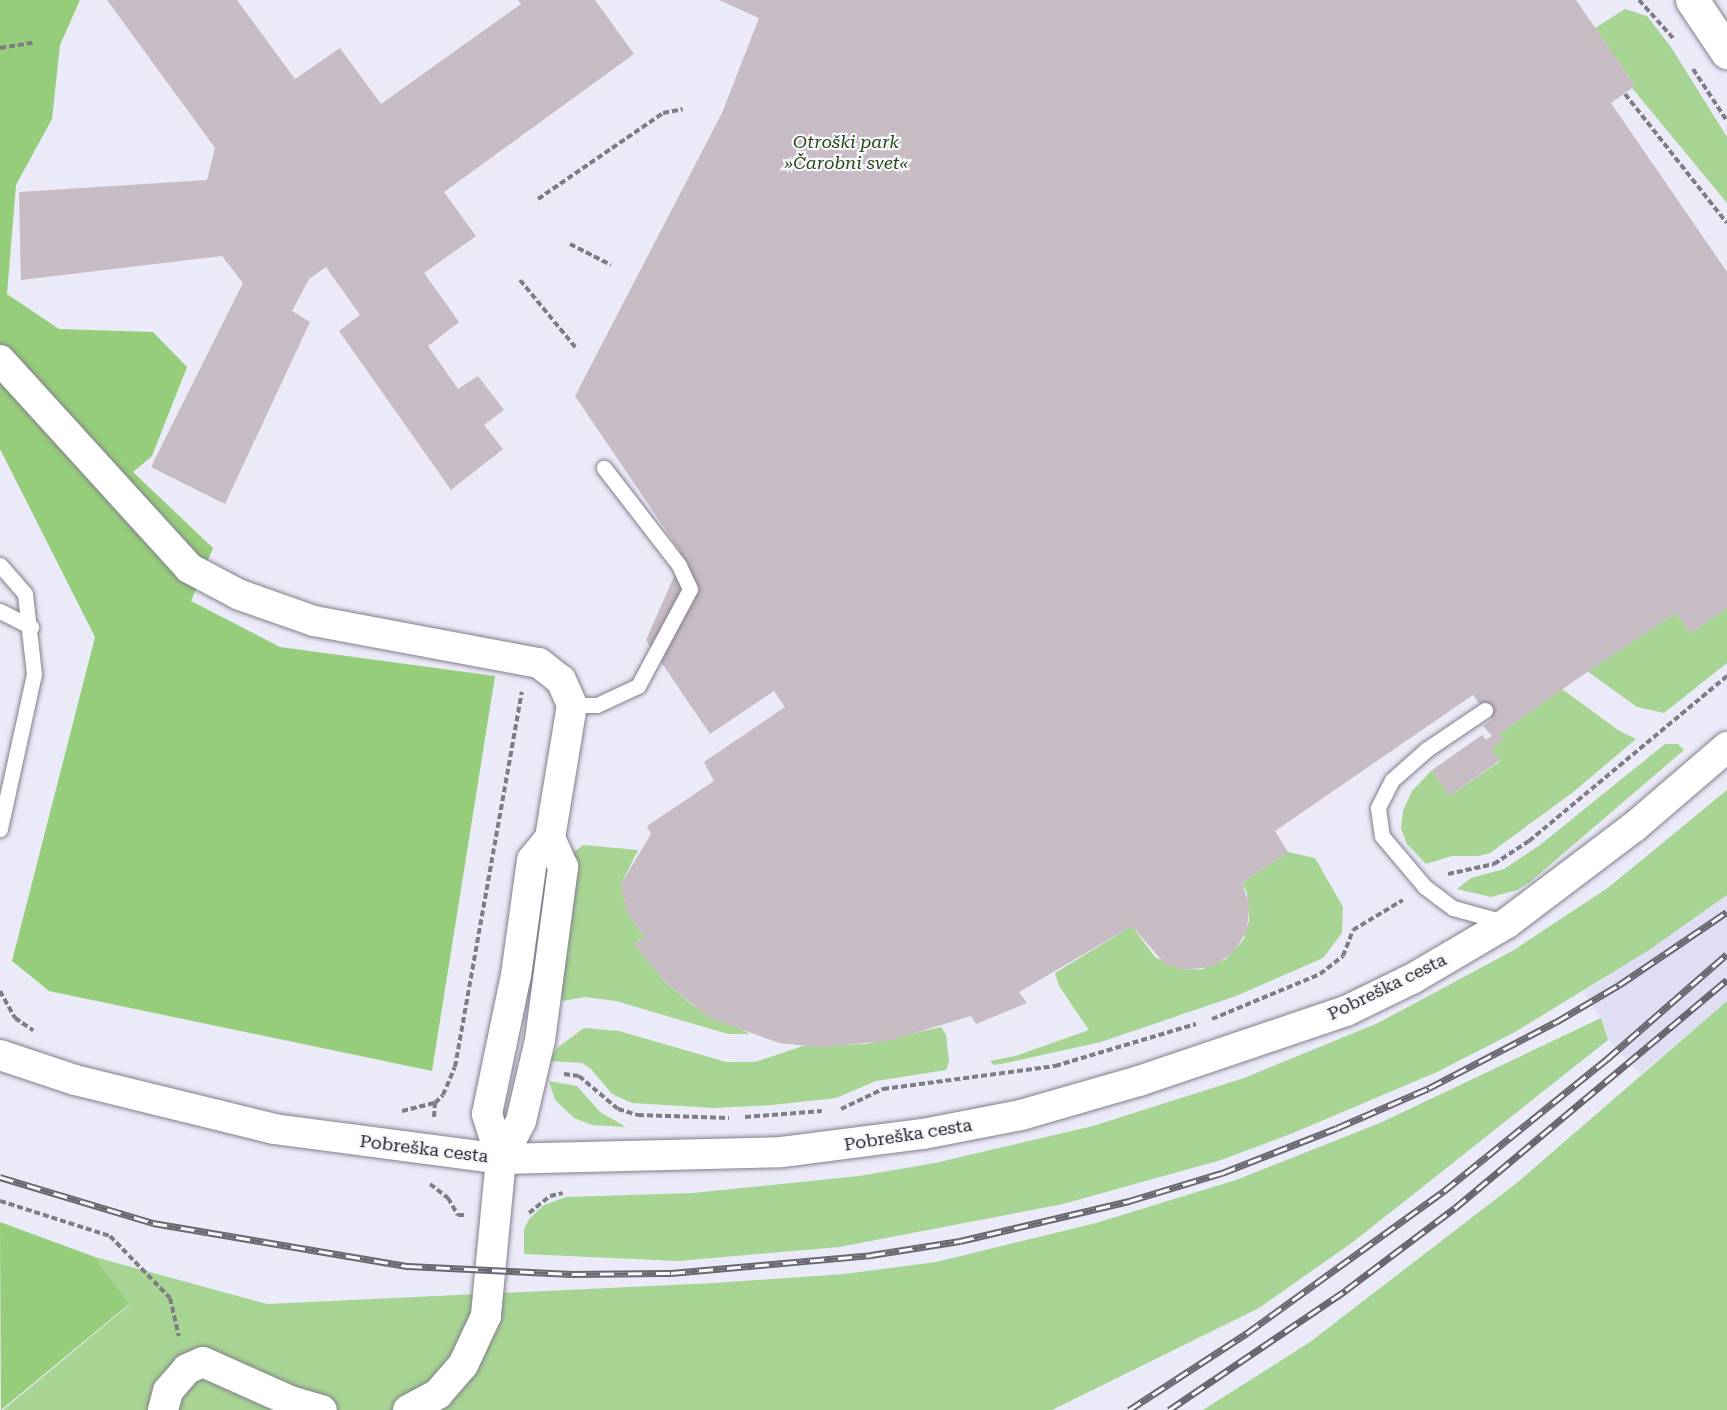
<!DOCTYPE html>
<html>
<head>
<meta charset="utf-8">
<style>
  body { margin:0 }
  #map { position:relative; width:1727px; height:1410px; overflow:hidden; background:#ebeaf8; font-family:"Roboto Serif",serif }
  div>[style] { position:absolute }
  .built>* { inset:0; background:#e0def3 }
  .green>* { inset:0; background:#a8d493 }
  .forest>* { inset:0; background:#96cd7b }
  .building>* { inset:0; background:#c7bbc4 }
  .path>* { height:4px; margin-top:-2px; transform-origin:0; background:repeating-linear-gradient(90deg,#7e7d86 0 6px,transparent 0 9px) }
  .roads { filter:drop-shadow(0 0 2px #817f8b) drop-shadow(0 0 2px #817f8b) }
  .lane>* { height:15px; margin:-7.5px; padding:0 7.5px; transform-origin:7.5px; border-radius:7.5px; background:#fff }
  .street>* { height:30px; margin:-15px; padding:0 15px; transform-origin:15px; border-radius:15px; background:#fff }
  .secondary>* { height:33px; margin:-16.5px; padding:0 16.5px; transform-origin:16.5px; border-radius:16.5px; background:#fff }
  .rail>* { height:7px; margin-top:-3.5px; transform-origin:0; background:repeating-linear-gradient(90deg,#f9f8fe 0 14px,#696870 0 28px); box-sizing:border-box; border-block:2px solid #696870 }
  span { translate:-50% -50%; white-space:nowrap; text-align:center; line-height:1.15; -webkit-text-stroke:4.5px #f9f8fe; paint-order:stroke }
  .park-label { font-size:18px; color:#284b13; font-style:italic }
  .street-label { font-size:18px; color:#252429 }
</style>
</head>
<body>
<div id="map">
  <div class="built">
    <div style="clip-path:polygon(1727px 895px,1727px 1001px,1641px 1074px,1608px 1040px,1601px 1018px,1583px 992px)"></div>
  </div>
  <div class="green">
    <div style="clip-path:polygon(1625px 9px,1647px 16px,1671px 47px,1727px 137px,1727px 203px,1632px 88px,1635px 86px,1595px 28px)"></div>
    <div style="clip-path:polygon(1727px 608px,1727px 663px,1664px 713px,1637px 707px,1587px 671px,1676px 613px,1690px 633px)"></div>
    <div style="clip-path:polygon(1562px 689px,1618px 730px,1636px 739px,1572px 793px,1490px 853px,1479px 856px,1452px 856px,1426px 864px,1407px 844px,1401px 829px,1403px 811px,1412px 791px,1432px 770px,1450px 796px,1500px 761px,1491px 749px,1503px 740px,1499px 734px)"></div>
    <div style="clip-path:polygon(1665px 744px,1678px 744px,1684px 750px,1530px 882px,1517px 890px,1491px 897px,1457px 889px,1471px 878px,1504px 869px,1540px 845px)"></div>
    <div style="clip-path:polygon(1727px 790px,1727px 895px,1649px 950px,1515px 1032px,1437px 1072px,1293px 1133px,1221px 1160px,1063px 1204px,839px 1247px,678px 1261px,524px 1254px,524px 1229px,529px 1219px,544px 1205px,566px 1197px,693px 1193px,859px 1176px,935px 1163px,1093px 1126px,1244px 1078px,1378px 1023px,1514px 950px,1609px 887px)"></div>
    <div style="clip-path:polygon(583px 845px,638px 850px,621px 884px,627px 913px,645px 937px,634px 944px,665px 982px,694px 1006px,750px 1034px,728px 1034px,616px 1001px,585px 997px,563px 1001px,559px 994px,574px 852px)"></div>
    <div style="clip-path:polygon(1288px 852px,1315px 858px,1343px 907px,1342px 933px,1323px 958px,1236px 996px,1101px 1042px,1006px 1063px,994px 1065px,990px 1061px,1015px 1056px,1089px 1030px,1059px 986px,1055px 973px,1132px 926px,1155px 957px,1183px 970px,1203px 969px,1226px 959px,1244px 939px,1249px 921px,1247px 893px,1242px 883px)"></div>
    <div style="clip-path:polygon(1727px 1001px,1727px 1410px,1203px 1410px,1310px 1342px,1518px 1182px)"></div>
    <div style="clip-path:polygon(1601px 1018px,1608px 1040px,1353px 1242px,1259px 1308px,1052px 1410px,3px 1410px,129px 1305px,95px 1257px,267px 1304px,714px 1283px,844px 1274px,936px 1262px,1096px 1223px,1236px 1180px,1380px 1123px)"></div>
    <div style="clip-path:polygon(941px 1027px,946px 1035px,949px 1062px,946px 1070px,876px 1081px,836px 1098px,772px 1105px,714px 1108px,632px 1103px,612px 1094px,591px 1069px,582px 1063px,550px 1061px,557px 1048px,584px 1028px,619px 1031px,726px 1062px,755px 1062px,803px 1046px,866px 1044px)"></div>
    <div style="clip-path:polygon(549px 1081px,577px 1086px,600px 1112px,626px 1127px,592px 1125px,574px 1118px,555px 1100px)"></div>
  </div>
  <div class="forest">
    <div style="clip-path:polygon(0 0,80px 0,60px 45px,52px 119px,16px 185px,7px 294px,59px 329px,153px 332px,187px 367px,152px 456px,133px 472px,213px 548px,191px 601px,280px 647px,495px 676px,432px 1071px,49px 991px,12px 961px,95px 637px,0 449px)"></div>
    <div style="clip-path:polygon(0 1222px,95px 1257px,129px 1304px,1px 1410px)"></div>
  </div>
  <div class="building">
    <div style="clip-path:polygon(107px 0,237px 0,295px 79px,340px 48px,381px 104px,521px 4px,518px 0,595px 0,634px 54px,444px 192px,476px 236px,424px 273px,459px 322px,428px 346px,458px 389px,478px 376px,504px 410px,484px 425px,503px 449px,451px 490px,339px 331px,360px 315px,326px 267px,309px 279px,292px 311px,310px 322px,225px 504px,151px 467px,243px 283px,222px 256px,21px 280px,19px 192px,207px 180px,215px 148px)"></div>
    <div style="clip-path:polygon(719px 0,1576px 0,1635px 86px,1611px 103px,1727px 272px,1727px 608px,1690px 633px,1676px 613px,1577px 679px,1499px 734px,1503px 740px,1491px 749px,1500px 760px,1450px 796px,1432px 770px,1482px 735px,1486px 740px,1492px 736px,1483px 726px,1492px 719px,1473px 695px,1275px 831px,1288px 852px,1242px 883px,1249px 904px,1247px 931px,1233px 953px,1211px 967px,1183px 970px,1164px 963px,1132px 926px,1019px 992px,1027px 1003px,976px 1024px,971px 1016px,888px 1041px,819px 1047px,779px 1043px,710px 1018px,665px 982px,634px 944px,645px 937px,627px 913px,621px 884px,651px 834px,647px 826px,714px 781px,704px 762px,785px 707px,774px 691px,710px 734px,646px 640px,679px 565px,680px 551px,575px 396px,722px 113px,759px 18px)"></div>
  </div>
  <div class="path">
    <div style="left:1639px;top:0;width:51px;rotate:48.2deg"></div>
    <div style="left:0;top:48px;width:33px;rotate:-9deg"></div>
    <div style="left:1693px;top:69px;width:62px;rotate:56.8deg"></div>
    <div style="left:1625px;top:94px;width:164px;rotate:51.7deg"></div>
    <div style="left:538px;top:199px;width:152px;rotate:-34.5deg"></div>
    <div style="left:663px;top:113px;width:20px;rotate:-11deg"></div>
    <div style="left:570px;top:244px;width:46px;rotate:27.1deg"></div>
    <div style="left:520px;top:280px;width:88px;rotate:50.5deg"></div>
    <div style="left:1448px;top:874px;width:47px;rotate:-12.3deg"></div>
    <div style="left:1494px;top:864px;width:42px;rotate:-33.3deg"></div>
    <div style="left:1529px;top:841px;width:258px;rotate:-39.8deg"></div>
    <div style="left:0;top:991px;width:31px;rotate:61deg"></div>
    <div style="left:15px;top:1018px;width:22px;rotate:34deg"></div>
    <div style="left:1212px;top:1019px;width:117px;rotate:-22.6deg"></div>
    <div style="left:1320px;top:974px;width:29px;rotate:-38deg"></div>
    <div style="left:1343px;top:956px;width:28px;rotate:-69deg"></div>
    <div style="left:1353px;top:930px;width:58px;rotate:-31deg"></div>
    <div style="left:564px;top:1074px;width:15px;rotate:8deg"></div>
    <div style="left:579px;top:1076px;width:51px;rotate:40.2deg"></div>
    <div style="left:618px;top:1109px;width:21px;rotate:17deg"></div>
    <div style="left:638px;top:1115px;width:91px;rotate:1.9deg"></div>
    <div style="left:841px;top:1109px;width:47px;rotate:-25.5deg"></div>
    <div style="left:883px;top:1089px;width:174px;rotate:-7.6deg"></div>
    <div style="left:1055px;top:1066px;width:147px;rotate:-16.6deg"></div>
    <div style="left:402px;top:1111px;width:34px;rotate:-14deg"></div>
    <div style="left:435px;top:1103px;width:11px;rotate:-45deg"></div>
    <div style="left:443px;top:1095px;width:30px;rotate:-67deg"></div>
    <div style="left:455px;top:1067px;width:381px;rotate:-79.9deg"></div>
    <div style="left:434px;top:1117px;width:14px;rotate:-86deg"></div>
    <div style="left:745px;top:1117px;width:77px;rotate:-4.5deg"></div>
    <div style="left:430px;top:1184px;width:23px;rotate:38deg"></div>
    <div style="left:448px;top:1198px;width:20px;rotate:60deg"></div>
    <div style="left:458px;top:1215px;width:7px"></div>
    <div style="left:0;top:1201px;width:115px;rotate:17.7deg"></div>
    <div style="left:110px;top:1236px;width:86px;rotate:45.9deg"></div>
    <div style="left:170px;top:1298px;width:39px;rotate:77deg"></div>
    <div style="left:529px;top:1213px;width:27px;rotate:-39deg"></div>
    <div style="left:550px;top:1196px;width:13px;rotate:-13deg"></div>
  </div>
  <div class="roads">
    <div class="lane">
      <div style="left:0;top:565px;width:38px;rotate:49deg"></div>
      <div style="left:25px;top:594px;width:81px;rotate:83.6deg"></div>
      <div style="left:34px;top:674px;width:159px;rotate:102.4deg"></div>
      <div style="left:0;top:611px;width:35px;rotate:27deg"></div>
      <div style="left:572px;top:705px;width:25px"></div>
      <div style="left:597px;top:705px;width:45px;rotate:-24.9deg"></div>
      <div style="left:638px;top:686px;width:110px;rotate:-61.8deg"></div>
      <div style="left:690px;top:589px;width:26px;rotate:-115deg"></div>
      <div style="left:679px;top:565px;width:123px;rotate:-127.7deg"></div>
      <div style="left:1485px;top:710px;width:71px;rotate:145.9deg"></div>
      <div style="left:1426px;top:750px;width:45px;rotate:138.6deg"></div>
      <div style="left:1392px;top:780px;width:31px;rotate:117deg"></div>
      <div style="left:1378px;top:808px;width:28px;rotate:82deg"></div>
      <div style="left:1382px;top:836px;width:67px;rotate:49.9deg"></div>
      <div style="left:1425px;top:887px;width:35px;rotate:37deg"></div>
      <div style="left:1453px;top:908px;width:53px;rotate:15.4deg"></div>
    </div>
    <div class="street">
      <div style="left:0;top:360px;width:281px;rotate:47.7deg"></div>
      <div style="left:189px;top:568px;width:58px;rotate:27.9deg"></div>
      <div style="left:240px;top:595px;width:78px;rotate:19.4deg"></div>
      <div style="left:314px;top:621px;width:229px;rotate:10.6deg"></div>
      <div style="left:539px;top:663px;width:28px;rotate:38deg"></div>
      <div style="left:561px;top:680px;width:27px;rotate:66deg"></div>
      <div style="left:572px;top:705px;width:135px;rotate:99.4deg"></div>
      <div style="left:550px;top:838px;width:28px;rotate:129deg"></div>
      <div style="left:532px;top:860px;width:116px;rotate:97.9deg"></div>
      <div style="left:516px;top:975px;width:142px;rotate:101.8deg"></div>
      <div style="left:487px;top:1114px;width:47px;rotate:72.7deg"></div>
      <div style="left:501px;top:1159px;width:158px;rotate:95.5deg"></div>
      <div style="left:486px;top:1316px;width:54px;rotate:115.1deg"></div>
      <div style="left:463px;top:1365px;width:38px;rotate:131deg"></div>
      <div style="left:438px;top:1394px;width:34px;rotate:152deg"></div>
      <div style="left:0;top:1055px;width:79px;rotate:18.4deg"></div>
      <div style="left:75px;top:1080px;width:205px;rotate:13.8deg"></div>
      <div style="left:274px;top:1129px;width:229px;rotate:7.5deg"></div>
      <div style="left:501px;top:1159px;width:281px;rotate:-1.4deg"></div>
      <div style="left:782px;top:1152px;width:142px;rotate:-7.3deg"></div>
      <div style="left:923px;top:1134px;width:100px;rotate:-11deg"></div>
      <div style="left:1021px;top:1115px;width:123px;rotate:-16.1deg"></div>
      <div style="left:1139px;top:1081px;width:219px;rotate:-18.7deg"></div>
      <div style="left:1346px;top:1011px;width:73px;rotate:-25.9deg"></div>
      <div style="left:1412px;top:979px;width:110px;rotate:-30.5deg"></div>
      <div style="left:1507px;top:923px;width:159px;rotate:-37.1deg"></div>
      <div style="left:1634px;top:827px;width:123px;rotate:-40.7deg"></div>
      <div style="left:501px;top:1159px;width:43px;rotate:-62.2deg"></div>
      <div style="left:521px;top:1121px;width:83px;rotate:-76.8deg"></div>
      <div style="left:540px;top:1040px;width:175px;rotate:-82.4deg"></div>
      <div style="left:563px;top:867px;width:32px;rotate:-114deg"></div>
      <div style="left:163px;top:1410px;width:20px;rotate:-75deg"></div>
      <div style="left:168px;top:1391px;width:29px;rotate:-49deg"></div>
      <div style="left:187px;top:1369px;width:17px;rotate:-24deg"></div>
      <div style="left:203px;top:1362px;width:95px;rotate:24.1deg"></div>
      <div style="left:290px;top:1401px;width:33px;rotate:16deg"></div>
    </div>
    <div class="secondary">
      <div style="left:1692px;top:0;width:63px;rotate:56.1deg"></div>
    </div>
  </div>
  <div class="rail">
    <div style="left:0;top:1177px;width:160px;rotate:16.7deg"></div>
    <div style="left:153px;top:1223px;width:259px;rotate:9.6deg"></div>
    <div style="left:408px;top:1266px;width:164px;rotate:2.8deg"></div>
    <div style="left:572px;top:1274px;width:99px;rotate:-0.6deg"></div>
    <div style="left:671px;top:1273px;width:201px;rotate:-5.1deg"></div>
    <div style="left:871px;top:1255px;width:90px;rotate:-8.9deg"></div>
    <div style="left:960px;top:1241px;width:174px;rotate:-13.3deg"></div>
    <div style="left:1129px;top:1201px;width:97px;rotate:-16.8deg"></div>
    <div style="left:1222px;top:1173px;width:123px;rotate:-21.4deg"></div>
    <div style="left:1337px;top:1128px;width:100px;rotate:-23.5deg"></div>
    <div style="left:1429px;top:1088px;width:143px;rotate:-27.5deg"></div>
    <div style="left:1556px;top:1022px;width:73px;rotate:-30.4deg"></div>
    <div style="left:1619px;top:985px;width:130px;rotate:-34.1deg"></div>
    <div style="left:1129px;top:1410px;width:141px;rotate:-33.1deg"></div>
    <div style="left:1247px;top:1333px;width:243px;rotate:-35.8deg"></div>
    <div style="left:1444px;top:1191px;width:210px;rotate:-39deg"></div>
    <div style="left:1607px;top:1059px;width:159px;rotate:-41.2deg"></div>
    <div style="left:1169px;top:1410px;width:214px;rotate:-34.1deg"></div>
    <div style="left:1346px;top:1290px;width:136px;rotate:-37deg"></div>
    <div style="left:1455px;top:1208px;width:355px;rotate:-40deg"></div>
  </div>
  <div class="park-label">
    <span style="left:846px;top:153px">Otroški park<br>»Čarobni svet«</span>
  </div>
  <div class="street-label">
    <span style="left:1387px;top:987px;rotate:-26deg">Pobreška cesta</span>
    <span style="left:908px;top:1135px;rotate:-9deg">Pobreška cesta</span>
    <span style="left:424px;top:1149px;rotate:7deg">Pobreška cesta</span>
  </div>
</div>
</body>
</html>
